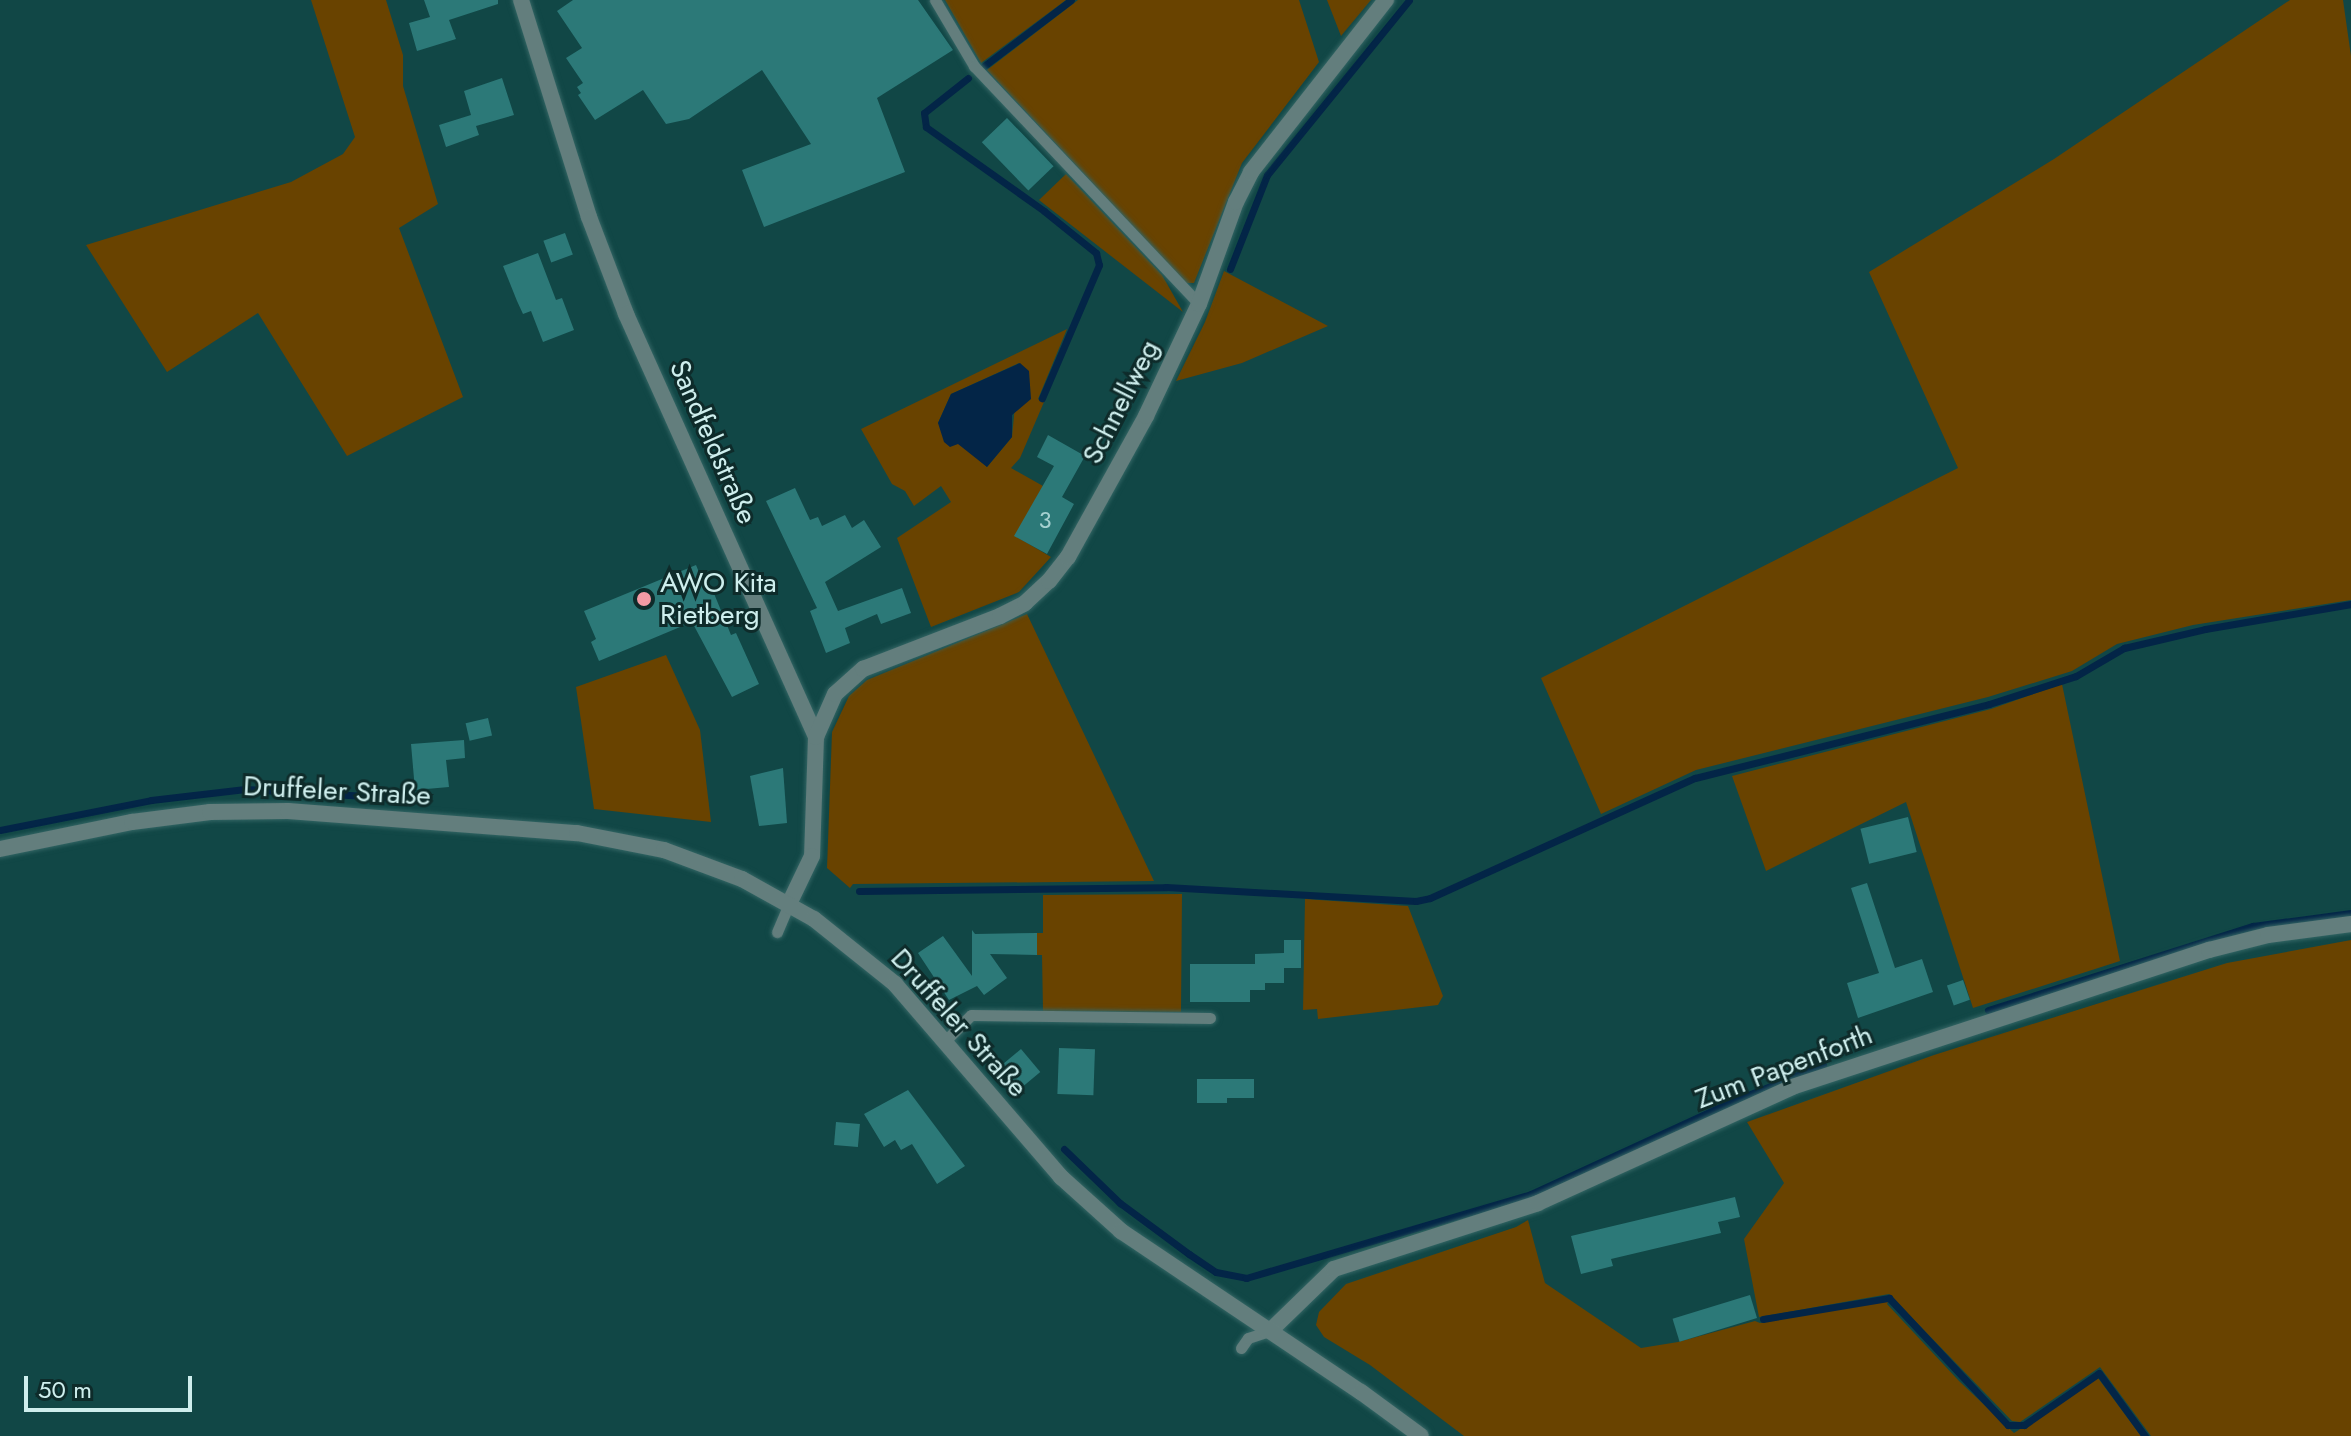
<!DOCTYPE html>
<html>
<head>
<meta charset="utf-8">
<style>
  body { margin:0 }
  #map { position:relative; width:2351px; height:1436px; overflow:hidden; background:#114746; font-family:Jost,sans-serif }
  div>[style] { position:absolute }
  .green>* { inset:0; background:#694300 }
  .water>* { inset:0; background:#032547 }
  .stream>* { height:7px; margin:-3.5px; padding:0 3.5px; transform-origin:3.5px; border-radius:3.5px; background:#032547 }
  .building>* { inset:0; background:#2c7978; transform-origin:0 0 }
  .roads { filter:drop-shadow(0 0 2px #336564) drop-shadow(0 0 2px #336564) }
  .service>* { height:11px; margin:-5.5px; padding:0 5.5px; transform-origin:5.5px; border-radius:5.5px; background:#637e7d }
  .minor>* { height:16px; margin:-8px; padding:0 8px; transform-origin:8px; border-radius:8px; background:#637e7d }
  .tertiary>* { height:16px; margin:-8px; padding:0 8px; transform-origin:8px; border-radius:8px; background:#637e7d }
  .dots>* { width:22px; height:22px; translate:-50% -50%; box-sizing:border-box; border:4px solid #0e2b2a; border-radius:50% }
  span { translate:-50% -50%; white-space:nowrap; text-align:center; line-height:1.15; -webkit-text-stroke:6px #0e2b2a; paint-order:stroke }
  .number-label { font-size:24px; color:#a6d1d0 }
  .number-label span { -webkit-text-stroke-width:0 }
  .street-label { font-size:28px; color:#ceeeed }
  .poi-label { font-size:28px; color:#ceeeed }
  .left { translate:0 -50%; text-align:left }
  .scale { position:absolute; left:24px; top:1376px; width:168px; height:36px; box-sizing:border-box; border:4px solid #ceeeed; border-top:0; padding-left:10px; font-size:24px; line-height:28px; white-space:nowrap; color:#ceeeed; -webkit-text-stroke:6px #0e2b2a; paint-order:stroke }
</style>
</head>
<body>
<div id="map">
  <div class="green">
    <div style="clip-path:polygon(311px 0,386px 0,403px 55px,403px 86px,438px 204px,399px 228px,463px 397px,347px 456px,258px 313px,167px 372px,86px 245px,291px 182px,343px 154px,355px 137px)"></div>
    <div style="clip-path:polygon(945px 0,1066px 0,981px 63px)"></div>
    <div style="clip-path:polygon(1078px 0,1299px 0,1319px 62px,1242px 163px,1194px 283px,1186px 283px,987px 70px)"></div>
    <div style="clip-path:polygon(1327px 0,1371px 0,1341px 36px)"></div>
    <div style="clip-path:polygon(2290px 0,2343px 0,2351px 56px,2351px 600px,2193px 625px,2117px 644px,2072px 671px,1988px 697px,1696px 770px,1601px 814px,1541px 678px,1958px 468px,1869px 272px,2054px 159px)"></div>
    <div style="clip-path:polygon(1066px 174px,1162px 275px,1183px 312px,1039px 200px)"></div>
    <div style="clip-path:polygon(1224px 271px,1328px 326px,1242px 363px,1176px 381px,1205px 322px)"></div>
    <div style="clip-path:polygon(evenodd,1067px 329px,1038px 399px,1044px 402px,1020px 458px,1011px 468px,1043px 486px,1015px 536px,1051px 557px,1019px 592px,931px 627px,897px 538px,951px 502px,941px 486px,914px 506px,905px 491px,892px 484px,861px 429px,1067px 329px,1019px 363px,1012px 437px,987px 467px,938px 423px,951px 394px,1019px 363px)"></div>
    <div style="clip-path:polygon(1027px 614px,1154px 881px,853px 884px,850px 888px,827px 868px,832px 732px,849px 696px,867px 680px)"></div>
    <div style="clip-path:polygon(666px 655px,700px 730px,711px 822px,594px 809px,576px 687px)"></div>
    <div style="clip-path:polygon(2062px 684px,2120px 961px,1973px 1008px,1906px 802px,1766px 871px,1732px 776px,1991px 709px)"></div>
    <div style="clip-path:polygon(1182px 894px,1181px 1012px,1043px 1011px,1042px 955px,1037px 955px,1037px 933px,1043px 933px,1043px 895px)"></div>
    <div style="clip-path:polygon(1305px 899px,1408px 906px,1443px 996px,1438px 1005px,1318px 1019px,1317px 1009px,1303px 1010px)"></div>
    <div style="clip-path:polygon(2351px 940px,2351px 1436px,2151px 1436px,2100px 1367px,2020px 1422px,2012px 1421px,1889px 1294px,1759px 1317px,1744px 1239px,1784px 1183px,1747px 1122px,1934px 1055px,2227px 963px)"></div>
    <div style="clip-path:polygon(1528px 1220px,1545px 1283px,1641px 1348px,1678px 1342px,1755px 1321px,1760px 1323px,1889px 1300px,1887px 1304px,1959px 1381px,2014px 1433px,2098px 1378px,2141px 1436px,1464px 1436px,1370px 1365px,1324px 1337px,1316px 1325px,1319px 1312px,1346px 1284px,1516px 1227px)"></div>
  </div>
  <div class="water">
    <div style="clip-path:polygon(1020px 363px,1029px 371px,1031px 399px,1012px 415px,1012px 437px,987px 467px,958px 444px,950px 447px,944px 442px,938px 423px,951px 394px)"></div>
  </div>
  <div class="stream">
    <div style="left:984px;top:66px;width:109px;rotate:-37.2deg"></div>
    <div style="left:968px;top:78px;width:56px;rotate:141.5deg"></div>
    <div style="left:924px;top:113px;width:14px;rotate:82deg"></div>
    <div style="left:926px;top:127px;width:145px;rotate:35.4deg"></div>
    <div style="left:1044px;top:211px;width:67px;rotate:38.9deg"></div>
    <div style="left:1096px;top:253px;width:12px;rotate:76deg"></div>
    <div style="left:1099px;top:265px;width:145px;rotate:113.2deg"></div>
    <div style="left:1230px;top:269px;width:101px;rotate:-68.5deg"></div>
    <div style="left:1267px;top:175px;width:225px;rotate:-50.9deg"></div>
    <div style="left:0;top:830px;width:154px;rotate:-11.2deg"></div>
    <div style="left:151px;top:800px;width:95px;rotate:-6.7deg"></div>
    <div style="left:245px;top:789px;width:156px;rotate:3.3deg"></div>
    <div style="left:859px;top:891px;width:307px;rotate:-0.7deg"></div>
    <div style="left:1166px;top:887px;width:250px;rotate:3.2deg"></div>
    <div style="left:1416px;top:901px;width:14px;rotate:-12deg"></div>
    <div style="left:1430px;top:898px;width:291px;rotate:-24.4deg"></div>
    <div style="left:1695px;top:778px;width:303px;rotate:-14.1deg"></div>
    <div style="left:1989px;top:704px;width:91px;rotate:-17.8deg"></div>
    <div style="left:2076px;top:676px;width:56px;rotate:-30.3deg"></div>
    <div style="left:2124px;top:648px;width:83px;rotate:-13.2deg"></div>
    <div style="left:2205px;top:629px;width:148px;rotate:-9.7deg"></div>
    <div style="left:1988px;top:1010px;width:278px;rotate:-17.6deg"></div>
    <div style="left:2253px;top:926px;width:99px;rotate:-7.6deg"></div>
    <div style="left:1064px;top:1149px;width:78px;rotate:44deg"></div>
    <div style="left:1120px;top:1203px;width:86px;rotate:36.5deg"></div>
    <div style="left:1189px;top:1254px;width:32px;rotate:34deg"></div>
    <div style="left:1216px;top:1272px;width:31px;rotate:11deg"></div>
    <div style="left:1246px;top:1278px;width:297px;rotate:-16.4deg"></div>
    <div style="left:1531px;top:1194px;width:222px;rotate:-24.7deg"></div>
    <div style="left:1733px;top:1101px;width:97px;rotate:-21.8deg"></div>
    <div style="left:1763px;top:1319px;width:128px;rotate:-9.5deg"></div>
    <div style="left:1889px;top:1298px;width:174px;rotate:46.9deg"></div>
    <div style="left:2008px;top:1425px;width:16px"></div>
    <div style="left:2024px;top:1425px;width:91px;rotate:-34.7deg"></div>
    <div style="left:2099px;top:1373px;width:78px;rotate:53.9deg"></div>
  </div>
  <div class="building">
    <div style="clip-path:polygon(424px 0,498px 0,498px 4px,449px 20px,456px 39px,417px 51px,409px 23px,430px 17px)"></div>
    <div style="clip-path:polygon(573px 0,918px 0,953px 50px,877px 98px,905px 172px,764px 227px,742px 170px,811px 144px,762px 70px,689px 119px,666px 124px,643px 90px,595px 120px,578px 95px,581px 93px,577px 87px,583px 83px,566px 58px,582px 48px,557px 11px)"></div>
    <div style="clip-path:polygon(502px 78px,514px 115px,476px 126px,479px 135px,446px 147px,439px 125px,471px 115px,464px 91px)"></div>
    <div style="left:1007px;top:118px;width:67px;height:35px;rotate:46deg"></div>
    <div style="left:565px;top:233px;width:23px;height:23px;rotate:70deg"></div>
    <div style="clip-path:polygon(538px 253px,556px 300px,562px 298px,574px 330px,543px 342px,531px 311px,523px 314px,517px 301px,503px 266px)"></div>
    <div style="clip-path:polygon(1048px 435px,1085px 456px,1062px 497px,1074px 504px,1047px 554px,1014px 536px,1054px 466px,1037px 457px)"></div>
    <div style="clip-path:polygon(795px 488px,810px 520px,818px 517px,822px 526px,845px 515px,852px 528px,864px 520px,881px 547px,825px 582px,838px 611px,902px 588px,911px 613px,881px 624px,877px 614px,845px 628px,850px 643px,826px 653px,810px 611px,817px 608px,766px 501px)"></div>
    <div style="clip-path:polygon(696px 565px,708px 594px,713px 591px,731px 635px,736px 633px,759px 684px,732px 697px,692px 622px,599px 661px,591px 642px,596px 639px,584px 611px)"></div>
    <div style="left:488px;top:718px;width:18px;height:23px;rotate:77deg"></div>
    <div style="clip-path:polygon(464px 740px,465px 758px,446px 760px,449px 787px,415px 790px,411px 744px)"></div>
    <div style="clip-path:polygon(783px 768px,787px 823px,759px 826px,750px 776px)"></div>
    <div style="left:1908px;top:817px;width:36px;height:49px;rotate:76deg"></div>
    <div style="clip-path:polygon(1867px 883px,1895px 968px,1922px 959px,1933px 992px,1858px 1018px,1847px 983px,1879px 973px,1851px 888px)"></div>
    <div style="clip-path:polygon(972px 930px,975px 934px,1037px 933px,1037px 955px,990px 954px,1007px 978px,984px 995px,977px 986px,949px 1000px,918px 953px,943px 936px,972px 976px)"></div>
    <div style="clip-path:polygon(1284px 940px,1301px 940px,1301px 968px,1284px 968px,1284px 983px,1265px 983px,1265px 990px,1250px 990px,1250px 1002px,1190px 1002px,1190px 964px,1255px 964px,1255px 954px,1284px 953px)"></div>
    <div style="left:1963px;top:980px;width:21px;height:17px;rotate:71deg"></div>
    <div style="left:1059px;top:1048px;width:36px;height:46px;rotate:2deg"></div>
    <div style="left:1021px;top:1049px;width:30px;height:27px;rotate:50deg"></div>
    <div style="clip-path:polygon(1197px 1079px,1254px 1079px,1254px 1098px,1227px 1098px,1227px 1103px,1197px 1103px)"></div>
    <div style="clip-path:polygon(908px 1090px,965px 1166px,937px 1184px,912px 1144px,901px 1150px,895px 1140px,884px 1147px,864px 1114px)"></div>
    <div style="left:836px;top:1122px;width:24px;height:23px;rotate:5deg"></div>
    <div style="clip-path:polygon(1735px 1197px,1740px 1217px,1718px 1222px,1721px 1233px,1611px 1259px,1613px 1266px,1581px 1274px,1571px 1236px)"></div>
    <div style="left:1750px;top:1295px;width:24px;height:81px;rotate:73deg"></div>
  </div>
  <div class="roads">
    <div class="service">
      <div style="left:935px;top:0;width:77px;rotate:59.4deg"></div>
      <div style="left:974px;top:66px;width:328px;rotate:46.6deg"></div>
      <div style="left:777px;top:932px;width:30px;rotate:-67deg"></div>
      <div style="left:946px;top:1040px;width:35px;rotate:-45deg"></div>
      <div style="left:971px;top:1015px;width:239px;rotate:0.7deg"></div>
      <div style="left:1241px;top:1348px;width:12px;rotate:-55deg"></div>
      <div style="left:1248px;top:1338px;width:23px;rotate:-18deg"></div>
    </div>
    <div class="minor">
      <div style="left:521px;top:0;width:227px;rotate:72.6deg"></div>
      <div style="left:589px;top:217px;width:104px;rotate:69.1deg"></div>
      <div style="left:626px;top:314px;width:464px;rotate:65.8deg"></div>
      <div style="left:816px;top:737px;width:119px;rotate:91.9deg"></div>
      <div style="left:812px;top:856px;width:53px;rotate:115.6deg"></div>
      <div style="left:816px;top:737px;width:47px;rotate:-66.2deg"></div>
      <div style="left:835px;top:694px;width:38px;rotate:-42deg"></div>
      <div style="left:863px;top:669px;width:147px;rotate:-21.1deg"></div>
      <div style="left:1000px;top:616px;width:28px;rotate:-27deg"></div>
      <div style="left:1025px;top:603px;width:33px;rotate:-43deg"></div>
      <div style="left:1049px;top:581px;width:31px;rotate:-52deg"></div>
      <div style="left:1068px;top:557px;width:161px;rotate:-61deg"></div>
      <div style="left:1146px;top:416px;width:124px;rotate:-64.7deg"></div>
      <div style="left:1199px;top:304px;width:109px;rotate:-70.1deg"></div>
      <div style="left:1236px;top:202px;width:34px;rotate:-63deg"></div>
      <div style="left:1251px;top:172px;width:219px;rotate:-51.9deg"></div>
      <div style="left:1270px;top:1331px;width:89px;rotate:-44.1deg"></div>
      <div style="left:1334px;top:1269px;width:214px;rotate:-17.9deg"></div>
      <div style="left:1538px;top:1203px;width:279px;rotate:-24.5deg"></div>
      <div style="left:1792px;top:1087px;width:439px;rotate:-18.2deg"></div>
      <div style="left:2209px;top:950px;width:61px;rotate:-14.3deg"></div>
      <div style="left:2268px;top:935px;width:84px;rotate:-7.5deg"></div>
    </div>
    <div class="tertiary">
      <div style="left:0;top:849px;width:135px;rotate:-11.6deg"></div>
      <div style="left:132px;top:822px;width:79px;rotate:-7.3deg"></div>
      <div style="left:210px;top:812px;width:78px;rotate:-0.7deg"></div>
      <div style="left:288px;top:811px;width:290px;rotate:4.4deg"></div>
      <div style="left:577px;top:833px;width:89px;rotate:11.1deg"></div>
      <div style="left:664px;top:850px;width:83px;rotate:20.4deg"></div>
      <div style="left:742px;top:879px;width:82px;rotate:29.1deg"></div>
      <div style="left:814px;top:919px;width:104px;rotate:38.7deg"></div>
      <div style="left:895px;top:984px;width:255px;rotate:49.3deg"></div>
      <div style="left:1061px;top:1177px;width:81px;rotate:42deg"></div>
      <div style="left:1121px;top:1231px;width:289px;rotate:33.9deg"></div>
      <div style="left:1361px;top:1392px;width:74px;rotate:36.3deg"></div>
    </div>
  </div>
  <div class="dots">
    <div style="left:644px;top:599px;background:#f49aa4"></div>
  </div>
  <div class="number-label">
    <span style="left:1045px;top:520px">3</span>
  </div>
  <div class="street-label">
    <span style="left:1121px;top:402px;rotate:-63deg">Schnellweg</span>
    <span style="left:713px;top:442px;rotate:66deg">Sandfeldstraße</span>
    <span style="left:337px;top:791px;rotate:3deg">Druffeler Straße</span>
    <span style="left:959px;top:1023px;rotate:48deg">Druffeler Straße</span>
    <span style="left:1784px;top:1067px;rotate:-21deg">Zum Papenforth</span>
  </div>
  <div class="poi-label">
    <span class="left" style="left:660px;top:599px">AWO Kita<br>Rietberg</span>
  </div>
  <div class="scale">50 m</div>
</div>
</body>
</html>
